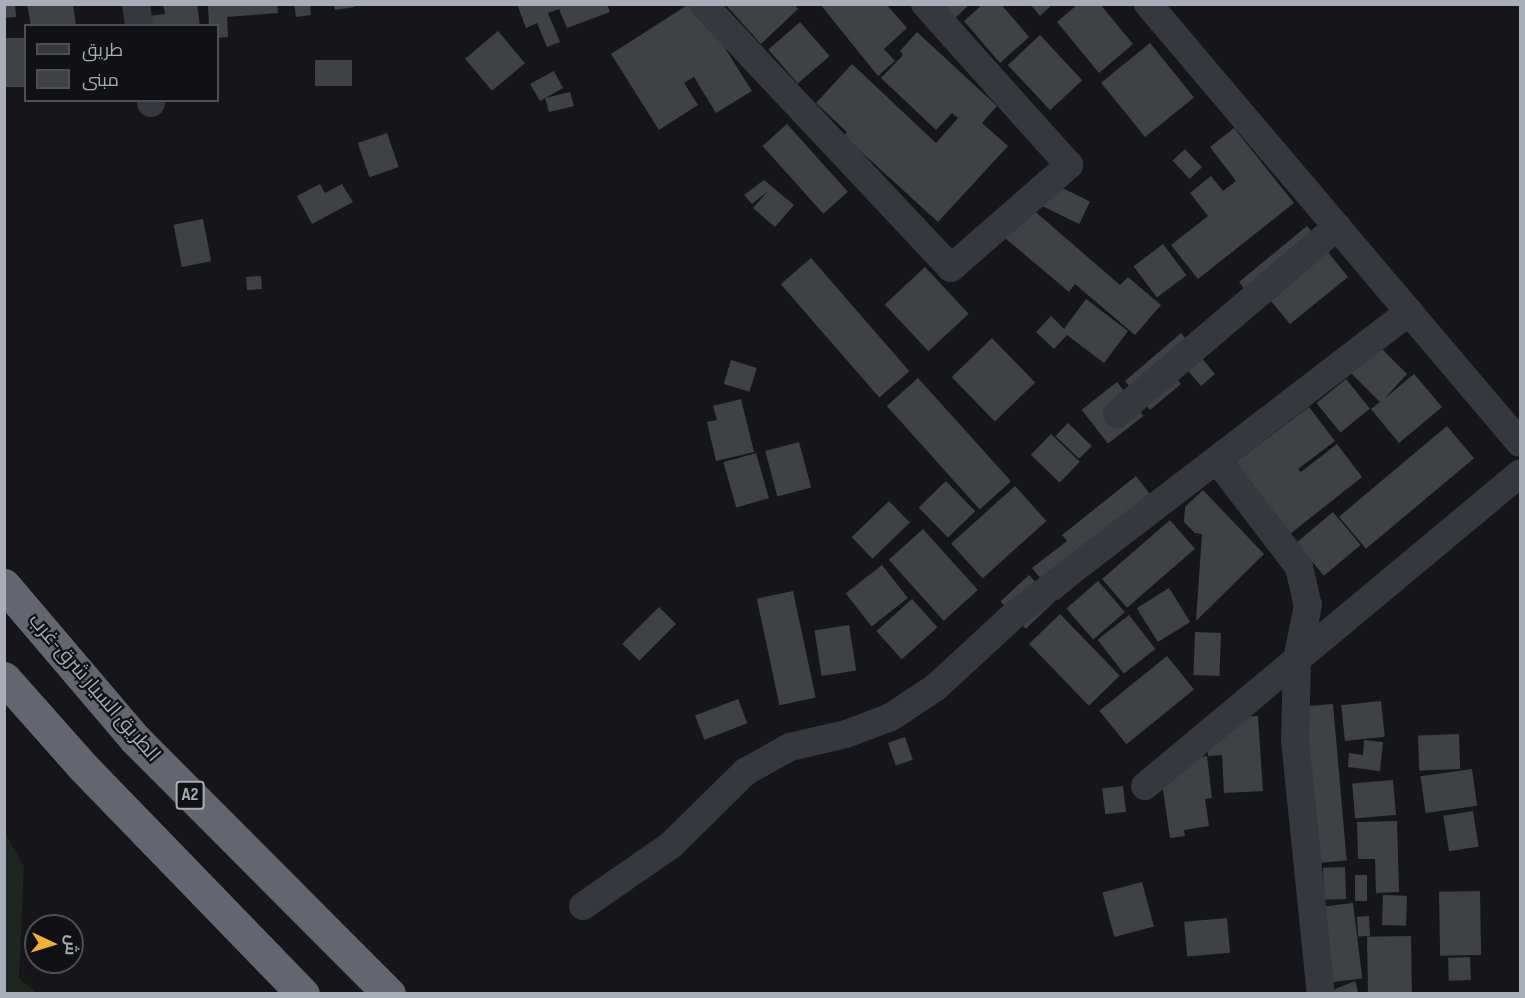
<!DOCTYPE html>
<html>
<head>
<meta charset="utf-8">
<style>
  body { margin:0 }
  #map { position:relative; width:1525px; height:998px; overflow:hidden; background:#161618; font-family:"Sofia Sans Condensed",Cairo,sans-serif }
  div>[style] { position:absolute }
  .green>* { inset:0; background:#1e261f }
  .building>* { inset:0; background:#404145; transform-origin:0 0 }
  .street>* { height:28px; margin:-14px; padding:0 14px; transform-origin:14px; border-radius:14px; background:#37383d }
  .highway>* { height:33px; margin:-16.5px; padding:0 16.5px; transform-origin:16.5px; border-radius:16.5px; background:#63666e }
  span { translate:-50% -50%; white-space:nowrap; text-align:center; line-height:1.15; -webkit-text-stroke:4.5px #111113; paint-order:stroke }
  .shield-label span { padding:2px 4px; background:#111113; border:2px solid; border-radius:4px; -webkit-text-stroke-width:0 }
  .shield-label { font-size:18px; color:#a8adb8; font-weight:700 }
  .street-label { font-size:20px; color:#a8adb8 }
  .frame { position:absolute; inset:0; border:6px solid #a8adb8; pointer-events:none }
  .legend { position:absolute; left:24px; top:24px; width:195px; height:78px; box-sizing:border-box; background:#111113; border:2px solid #4d4f55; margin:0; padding:8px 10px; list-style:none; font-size:18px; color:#a8adb8 }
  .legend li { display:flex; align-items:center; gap:12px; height:30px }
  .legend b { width:30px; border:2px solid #4d4f55 }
  .north { position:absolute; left:24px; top:914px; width:60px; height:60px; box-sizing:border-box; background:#111113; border:2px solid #4d4f55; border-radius:50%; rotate:94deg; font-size:16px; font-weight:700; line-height:24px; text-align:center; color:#a8adb8 }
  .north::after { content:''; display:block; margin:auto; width:21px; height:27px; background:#f2b134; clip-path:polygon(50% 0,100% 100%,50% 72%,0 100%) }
</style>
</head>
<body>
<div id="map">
  <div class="green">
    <div style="clip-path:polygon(4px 832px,24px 866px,19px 978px,36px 993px,5px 993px)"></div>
  </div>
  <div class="building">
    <div style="clip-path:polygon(4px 4px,15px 4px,16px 17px,4px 18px)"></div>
    <div style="clip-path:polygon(27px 4px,73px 4px,76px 26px,31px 26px)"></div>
    <div style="clip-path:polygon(163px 4px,197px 4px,200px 26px,150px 26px,149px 16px,165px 14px)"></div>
    <div style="clip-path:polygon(208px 4px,277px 4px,278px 13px,227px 17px,228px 37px,218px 38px,218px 26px,209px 26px)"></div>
    <div style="clip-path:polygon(294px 4px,310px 4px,311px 15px,296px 17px)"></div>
    <div style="clip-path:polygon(334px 4px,354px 4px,354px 7px,335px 10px)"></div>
    <div style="clip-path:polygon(517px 4px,607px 4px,610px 12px,567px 28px,559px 9px,548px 13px,560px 42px,547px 47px,537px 23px,526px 28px)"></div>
    <div style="clip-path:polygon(689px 4px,697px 4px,752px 91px,716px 113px,694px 77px,684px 83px,698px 105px,659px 130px,611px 54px)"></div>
    <div style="clip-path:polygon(725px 4px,794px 4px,798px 9px,761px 44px)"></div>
    <div style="clip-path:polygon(820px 4px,886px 4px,907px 28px,884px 49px,895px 61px,878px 76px)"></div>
    <div style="clip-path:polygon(937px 4px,970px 4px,952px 21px)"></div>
    <div style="clip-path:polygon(983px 4px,1001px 4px,1029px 37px,1000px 63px,964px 21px)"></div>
    <div style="clip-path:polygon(1030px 4px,1053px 4px,1040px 16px)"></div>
    <div style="clip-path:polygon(1078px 4px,1100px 4px,1133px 44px,1099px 73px,1057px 22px)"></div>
    <div style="left:800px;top:22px;width:45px;height:42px;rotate:49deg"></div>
    <div style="left:498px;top:31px;width:42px;height:43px;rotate:50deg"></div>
    <div style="clip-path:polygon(917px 32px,997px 106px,982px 123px,1008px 146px,938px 222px,844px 136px,847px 132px,816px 103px,852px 64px,936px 143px,958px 118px,952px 113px,936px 130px,881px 78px,903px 55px,900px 51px)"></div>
    <div style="left:1040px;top:35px;width:62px;height:44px;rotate:47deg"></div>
    <div style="left:26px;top:38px;width:49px;height:22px;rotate:90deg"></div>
    <div style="left:1150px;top:43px;width:70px;height:63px;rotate:51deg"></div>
    <div style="left:315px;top:60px;width:37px;height:26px"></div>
    <div style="clip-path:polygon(554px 71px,563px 88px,545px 98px,570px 92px,574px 106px,549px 112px,545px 98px,540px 101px,530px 84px)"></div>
    <div style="left:787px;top:124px;width:91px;height:33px;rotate:48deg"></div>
    <div style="clip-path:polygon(1234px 128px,1294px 203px,1198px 279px,1171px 245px,1208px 216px,1190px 193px,1211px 176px,1223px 191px,1236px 181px,1210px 147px)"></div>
    <div style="left:387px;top:133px;width:36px;height:31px;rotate:71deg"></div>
    <div style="left:1185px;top:149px;width:25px;height:17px;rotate:47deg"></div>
    <div style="clip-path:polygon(764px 180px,794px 205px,775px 227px,753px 208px,768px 191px,752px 204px,744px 195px)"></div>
    <div style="left:1046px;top:180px;width:49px;height:25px;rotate:26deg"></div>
    <div style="clip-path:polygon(320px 184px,325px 193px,342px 184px,353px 202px,312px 224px,297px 196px)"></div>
    <div style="clip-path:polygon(1024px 202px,1120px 285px,1128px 277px,1161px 305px,1135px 335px,1075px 284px,1069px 292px,998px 232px)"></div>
    <div style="left:203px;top:219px;width:43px;height:30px;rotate:79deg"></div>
    <div style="clip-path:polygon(1307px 226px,1348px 277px,1290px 324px,1265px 294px,1255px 302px,1239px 282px)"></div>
    <div style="left:1163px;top:244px;width:39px;height:37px;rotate:53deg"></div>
    <div style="left:811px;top:258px;width:150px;height:40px;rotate:49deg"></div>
    <div style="left:925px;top:267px;width:64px;height:55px;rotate:47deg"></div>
    <div style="left:261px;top:276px;width:13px;height:15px;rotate:86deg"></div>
    <div style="clip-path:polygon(1086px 299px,1128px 331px,1104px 363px,1067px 335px,1054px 349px,1036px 332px,1051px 316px,1064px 329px)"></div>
    <div style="clip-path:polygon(1181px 333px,1215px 374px,1201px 386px,1184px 366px,1174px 375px,1181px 384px,1150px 410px,1125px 381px)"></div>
    <div style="left:992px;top:338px;width:62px;height:56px;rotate:46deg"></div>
    <div style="clip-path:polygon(1378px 345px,1407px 374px,1384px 399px,1414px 374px,1442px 407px,1399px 443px,1371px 409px,1380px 402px,1351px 373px)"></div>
    <div style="left:731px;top:360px;width:27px;height:25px;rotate:17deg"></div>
    <div style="left:918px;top:378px;width:139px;height:42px;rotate:48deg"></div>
    <div style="left:1346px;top:379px;width:38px;height:38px;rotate:51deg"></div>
    <div style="left:1117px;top:382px;width:43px;height:45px;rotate:52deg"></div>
    <div style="clip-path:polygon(741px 399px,754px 452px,716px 461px,707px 422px,717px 420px,713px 406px)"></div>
    <div style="clip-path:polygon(1309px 407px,1335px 441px,1298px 469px,1301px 472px,1337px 444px,1362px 477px,1290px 534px,1236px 462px)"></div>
    <div style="left:1068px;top:423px;width:33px;height:18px;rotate:44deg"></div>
    <div style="left:1447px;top:426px;width:42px;height:141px;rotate:50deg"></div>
    <div style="left:1051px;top:434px;width:40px;height:29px;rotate:44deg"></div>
    <div style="left:799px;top:442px;width:47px;height:35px;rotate:75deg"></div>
    <div style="left:756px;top:453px;width:47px;height:34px;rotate:74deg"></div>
    <div style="clip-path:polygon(1136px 476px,1164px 512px,1058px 600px,1032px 568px,1067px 541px,1062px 535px)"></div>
    <div style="left:946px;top:481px;width:42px;height:38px;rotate:46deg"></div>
    <div style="left:1015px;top:486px;width:47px;height:86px;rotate:48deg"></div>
    <div style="clip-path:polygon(1203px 490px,1264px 554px,1196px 621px,1202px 534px,1195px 533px,1184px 522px,1185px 507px)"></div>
    <div style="left:889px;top:501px;width:30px;height:52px;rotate:46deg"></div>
    <div style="left:1333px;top:512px;width:43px;height:48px;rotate:50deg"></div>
    <div style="left:1170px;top:520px;width:38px;height:90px;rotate:49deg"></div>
    <div style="left:923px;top:529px;width:82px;height:46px;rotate:48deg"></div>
    <div style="left:882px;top:565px;width:42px;height:46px;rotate:52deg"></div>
    <div style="left:1029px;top:575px;width:37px;height:39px;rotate:47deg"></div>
    <div style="left:1098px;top:581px;width:41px;height:42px;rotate:49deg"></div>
    <div style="left:1169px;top:588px;width:40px;height:38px;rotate:58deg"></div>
    <div style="left:793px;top:591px;width:109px;height:37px;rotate:78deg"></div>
    <div style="left:912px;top:599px;width:38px;height:48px;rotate:48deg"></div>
    <div style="left:659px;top:607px;width:24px;height:52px;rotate:45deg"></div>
    <div style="left:1060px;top:614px;width:86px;height:43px;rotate:46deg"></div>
    <div style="left:1129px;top:615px;width:43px;height:40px;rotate:52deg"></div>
    <div style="left:849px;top:625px;width:46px;height:35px;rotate:81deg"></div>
    <div style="left:1195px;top:632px;width:26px;height:43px;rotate:2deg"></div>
    <div style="left:1167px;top:656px;width:43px;height:87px;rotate:51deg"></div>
    <div style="left:738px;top:699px;width:26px;height:46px;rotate:69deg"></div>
    <div style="left:1381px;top:701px;width:36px;height:40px;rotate:84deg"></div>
    <div style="left:1333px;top:704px;width:157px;height:44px;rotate:85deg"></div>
    <div style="clip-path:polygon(1258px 716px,1263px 791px,1224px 793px,1222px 755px,1208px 756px,1207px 718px)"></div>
    <div style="left:1459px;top:734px;width:35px;height:41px;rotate:88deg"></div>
    <div style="left:905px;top:737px;width:24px;height:18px;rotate:71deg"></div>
    <div style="clip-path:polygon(1364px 740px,1383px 742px,1380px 771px,1348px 767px,1349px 753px,1363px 755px)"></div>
    <div style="clip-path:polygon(1207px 756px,1212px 798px,1205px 799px,1209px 826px,1184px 830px,1185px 836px,1170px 838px,1159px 762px)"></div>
    <div style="left:1472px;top:769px;width:37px;height:52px;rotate:82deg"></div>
    <div style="left:1393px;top:780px;width:35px;height:41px;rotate:85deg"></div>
    <div style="left:1123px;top:786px;width:26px;height:21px;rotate:83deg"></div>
    <div style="left:1473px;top:811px;width:36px;height:30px;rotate:81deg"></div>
    <div style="clip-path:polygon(1397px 821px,1399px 892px,1376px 893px,1375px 859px,1358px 859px,1357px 822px)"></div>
    <div style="left:1345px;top:867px;width:32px;height:22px;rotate:88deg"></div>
    <div style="left:1355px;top:875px;width:12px;height:26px"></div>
    <div style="left:1142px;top:882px;width:46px;height:41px;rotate:75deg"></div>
    <div style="left:1480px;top:891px;width:64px;height:41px;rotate:89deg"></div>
    <div style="left:1383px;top:895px;width:24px;height:30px;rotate:2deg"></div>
    <div style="left:1353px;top:903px;width:76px;height:42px;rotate:83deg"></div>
    <div style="left:1369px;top:916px;width:20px;height:12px;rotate:87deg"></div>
    <div style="left:1227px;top:918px;width:35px;height:43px;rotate:85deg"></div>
    <div style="left:1411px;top:936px;width:58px;height:44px;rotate:89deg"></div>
    <div style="left:1470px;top:957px;width:23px;height:22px;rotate:88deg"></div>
    <div style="clip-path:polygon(1355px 981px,1359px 994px,1323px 994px)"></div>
  </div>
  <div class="street">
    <div style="left:136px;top:4px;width:22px;rotate:82deg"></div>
    <div style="left:703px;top:4px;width:362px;rotate:46.8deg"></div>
    <div style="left:951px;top:268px;width:157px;rotate:-41.1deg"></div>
    <div style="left:1069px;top:165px;width:216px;rotate:-131.8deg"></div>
    <div style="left:1148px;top:4px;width:575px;rotate:49.72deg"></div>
    <div style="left:151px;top:100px;width:3px;rotate:90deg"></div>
    <div style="left:1117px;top:414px;width:289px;rotate:-40.4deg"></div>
    <div style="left:1217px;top:460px;width:135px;rotate:52.5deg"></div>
    <div style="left:1299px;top:567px;width:39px;rotate:77deg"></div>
    <div style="left:1308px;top:605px;width:56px;rotate:101.3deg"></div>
    <div style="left:1297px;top:660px;width:80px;rotate:91.4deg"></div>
    <div style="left:1295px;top:740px;width:255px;rotate:84.2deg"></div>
    <div style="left:1145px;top:786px;width:488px;rotate:-39.8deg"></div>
    <div style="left:583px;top:906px;width:107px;rotate:-34.7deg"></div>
    <div style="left:671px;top:845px;width:104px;rotate:-44.6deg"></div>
    <div style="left:745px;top:772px;width:51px;rotate:-29.1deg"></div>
    <div style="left:790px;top:747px;width:57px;rotate:-13.1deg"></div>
    <div style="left:846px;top:734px;width:48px;rotate:-20.7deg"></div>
    <div style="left:891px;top:717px;width:54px;rotate:-33.7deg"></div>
    <div style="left:936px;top:687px;width:106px;rotate:-42.7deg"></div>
    <div style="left:1014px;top:615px;width:498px;rotate:-37.5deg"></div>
  </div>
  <div class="highway">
    <div style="left:4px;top:585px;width:202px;rotate:49.6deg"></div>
    <div style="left:135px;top:739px;width:360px;rotate:45.1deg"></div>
    <div style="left:4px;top:678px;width:119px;rotate:48.4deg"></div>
    <div style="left:83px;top:767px;width:316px;rotate:45.9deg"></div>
  </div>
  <div class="shield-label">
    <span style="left:190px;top:795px">A2</span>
  </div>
  <div class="street-label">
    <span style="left:94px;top:688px;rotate:49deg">الطريق السيار شرق-غرب</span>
  </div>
  <div class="frame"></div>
  <ul class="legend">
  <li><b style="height:8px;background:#37383d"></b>طريق</li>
  <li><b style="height:16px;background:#404145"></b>مبنى</li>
  </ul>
  <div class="north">ش</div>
</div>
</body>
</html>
